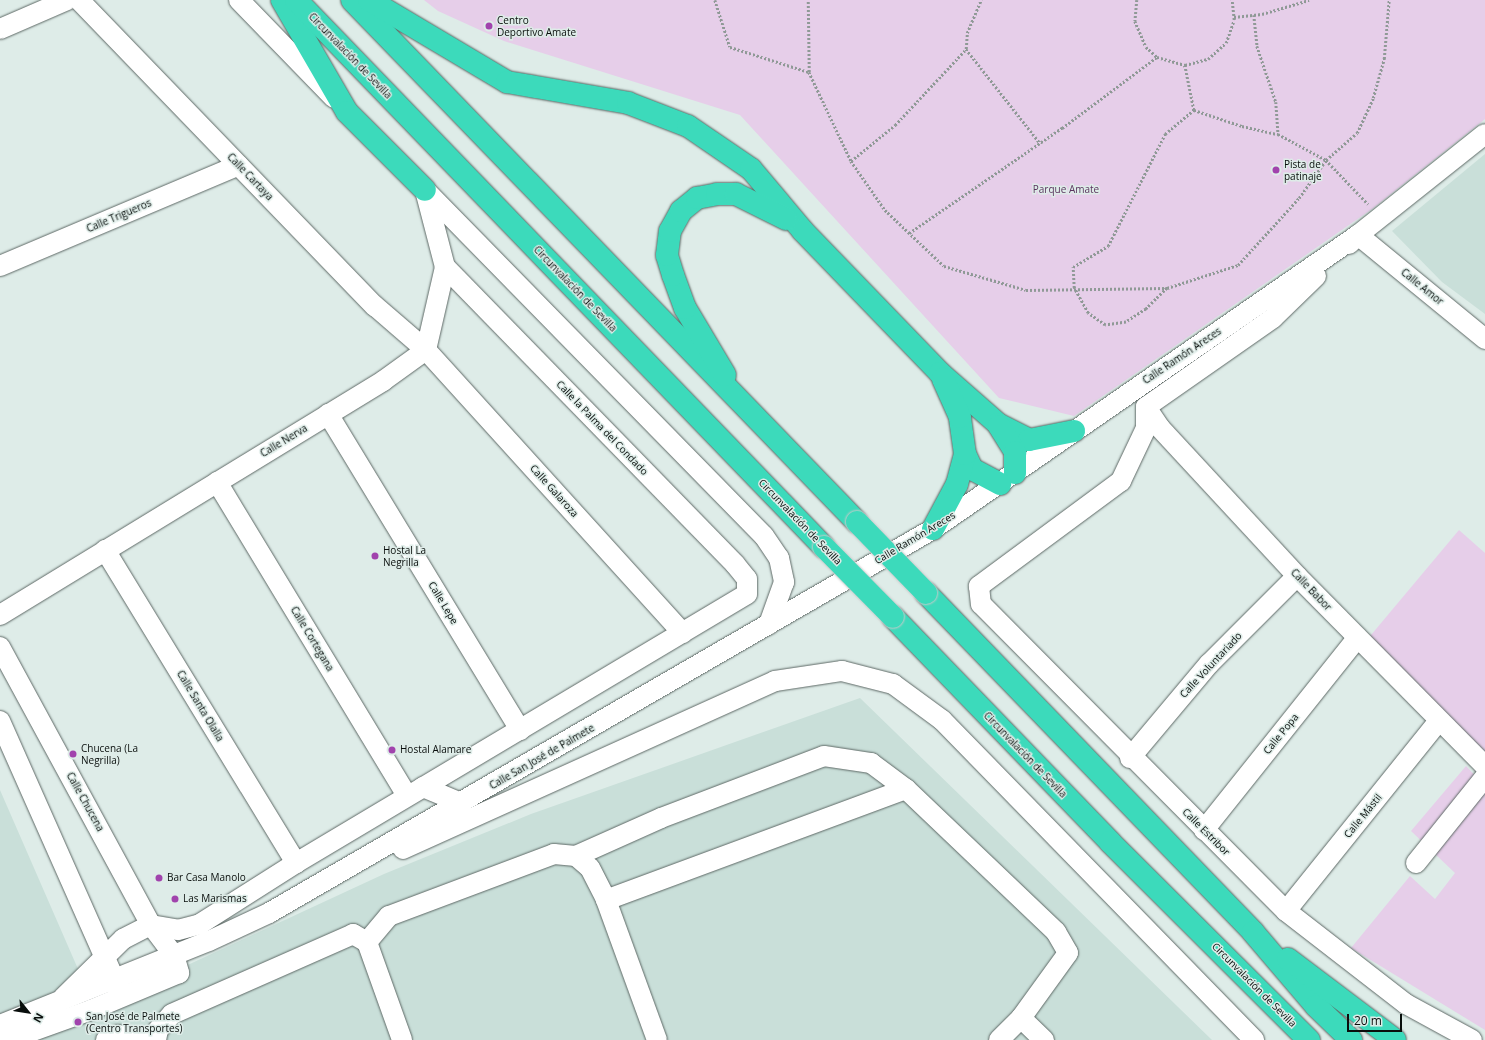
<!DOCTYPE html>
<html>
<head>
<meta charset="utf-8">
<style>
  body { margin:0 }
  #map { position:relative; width:1485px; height:1040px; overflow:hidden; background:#deece8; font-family:"Open Sans",sans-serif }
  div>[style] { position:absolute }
  .built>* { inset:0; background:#c9dfd9 }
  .green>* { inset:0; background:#e6cee9 }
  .path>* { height:2.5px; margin-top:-1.25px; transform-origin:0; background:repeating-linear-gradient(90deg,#8f9996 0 2px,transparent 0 4px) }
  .roads { filter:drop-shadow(0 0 1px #5d6865) drop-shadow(0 0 1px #5d6865) }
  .minor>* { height:20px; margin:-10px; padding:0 10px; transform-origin:10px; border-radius:10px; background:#fff }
  .highway>* { height:22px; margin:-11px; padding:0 11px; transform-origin:11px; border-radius:11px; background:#3cdabb }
  .bridges { filter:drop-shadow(0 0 1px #c9caca) drop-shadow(0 0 1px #c9caca) }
  .highway-bridge>* { height:22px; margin:-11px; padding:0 11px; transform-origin:11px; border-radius:11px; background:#3cdabb }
  .dots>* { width:11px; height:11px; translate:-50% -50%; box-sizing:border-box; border:2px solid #deece8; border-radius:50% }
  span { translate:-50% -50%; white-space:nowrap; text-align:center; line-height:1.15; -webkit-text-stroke:3px #deece8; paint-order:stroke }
  .poi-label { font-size:10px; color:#090e0c }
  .left { translate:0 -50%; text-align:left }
  .street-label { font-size:10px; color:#090e0c }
  .park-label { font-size:10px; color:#5a335e }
  .north { position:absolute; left:8px; top:992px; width:40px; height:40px; -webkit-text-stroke:3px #deece8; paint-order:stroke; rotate:120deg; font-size:11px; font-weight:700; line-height:16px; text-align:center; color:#090e0c }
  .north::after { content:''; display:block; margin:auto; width:14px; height:18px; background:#090e0c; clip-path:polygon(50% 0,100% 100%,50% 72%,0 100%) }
  .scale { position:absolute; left:1347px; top:1014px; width:55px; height:18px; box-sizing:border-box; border:2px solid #090e0c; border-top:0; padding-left:5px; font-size:12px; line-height:14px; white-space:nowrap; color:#090e0c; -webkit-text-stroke:3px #deece8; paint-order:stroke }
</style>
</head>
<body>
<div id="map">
  <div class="built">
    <div style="clip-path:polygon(1485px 154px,1485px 314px,1442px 282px,1392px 231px)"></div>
    <div style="clip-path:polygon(860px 698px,1212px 1040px,0 1040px,0 790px,95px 1008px,384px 874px,531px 814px)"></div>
  </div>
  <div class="green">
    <div style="clip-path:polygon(424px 0,1485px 0,1485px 119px,1372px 209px,1074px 416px,999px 398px,740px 115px,504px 41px,438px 11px)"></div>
    <div style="clip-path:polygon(1459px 530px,1485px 553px,1485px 761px,1366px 641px)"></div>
    <div style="clip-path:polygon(1466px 766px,1485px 786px,1485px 1030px,1351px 948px,1410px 876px,1435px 899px,1455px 873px,1411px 831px)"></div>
  </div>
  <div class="path">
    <div style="left:715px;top:0;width:49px;rotate:72.3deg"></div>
    <div style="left:730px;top:47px;width:83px;rotate:17.6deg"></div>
    <div style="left:809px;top:72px;width:72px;rotate:-90.8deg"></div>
    <div style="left:1137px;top:0;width:21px;rotate:95deg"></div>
    <div style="left:1135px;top:21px;width:28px;rotate:67deg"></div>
    <div style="left:1146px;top:47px;width:15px;rotate:42deg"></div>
    <div style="left:1157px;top:57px;width:29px;rotate:16deg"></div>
    <div style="left:1185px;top:65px;width:24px;rotate:-15deg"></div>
    <div style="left:1208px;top:59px;width:24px;rotate:-42deg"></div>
    <div style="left:1226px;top:43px;width:24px;rotate:-71deg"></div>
    <div style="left:1234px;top:20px;width:20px;rotate:-96deg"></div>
    <div style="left:1254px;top:15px;width:31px;rotate:84deg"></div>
    <div style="left:1257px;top:46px;width:59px;rotate:71.3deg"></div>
    <div style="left:1276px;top:102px;width:32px;rotate:86deg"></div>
    <div style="left:1234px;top:17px;width:28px;rotate:-6deg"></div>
    <div style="left:1262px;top:14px;width:49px;rotate:-16.6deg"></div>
    <div style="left:966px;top:49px;width:16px;rotate:-86deg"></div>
    <div style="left:967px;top:33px;width:36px;rotate:-67deg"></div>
    <div style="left:1185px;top:65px;width:46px;rotate:78.7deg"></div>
    <div style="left:1194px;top:110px;width:51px;rotate:18.4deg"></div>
    <div style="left:1242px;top:126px;width:37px;rotate:13deg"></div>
    <div style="left:1278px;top:134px;width:55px;rotate:28.4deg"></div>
    <div style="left:1326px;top:160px;width:61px;rotate:46.3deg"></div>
    <div style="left:809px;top:72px;width:98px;rotate:64.7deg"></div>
    <div style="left:851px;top:161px;width:60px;rotate:55.2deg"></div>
    <div style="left:885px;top:210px;width:81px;rotate:43.5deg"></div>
    <div style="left:944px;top:266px;width:85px;rotate:16.3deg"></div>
    <div style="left:1026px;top:290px;width:141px;rotate:-0.8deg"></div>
    <div style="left:1167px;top:288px;width:75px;rotate:-17.9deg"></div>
    <div style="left:1238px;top:265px;width:91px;rotate:-47.7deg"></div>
    <div style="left:1299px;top:198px;width:47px;rotate:-54.6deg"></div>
    <div style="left:1326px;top:160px;width:41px;rotate:-41.1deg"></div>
    <div style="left:1357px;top:133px;width:38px;rotate:-65deg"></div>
    <div style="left:1373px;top:98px;width:41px;rotate:-74.2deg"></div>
    <div style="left:1384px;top:59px;width:59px;rotate:-85.2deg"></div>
    <div style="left:851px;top:161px;width:57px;rotate:-39.3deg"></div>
    <div style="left:895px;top:125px;width:104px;rotate:-46.9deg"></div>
    <div style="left:966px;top:49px;width:120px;rotate:51.8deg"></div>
    <div style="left:909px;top:233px;width:186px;rotate:-34.5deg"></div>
    <div style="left:1062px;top:128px;width:119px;rotate:-36.8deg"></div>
    <div style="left:1167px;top:288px;width:30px;rotate:135deg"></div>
    <div style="left:1146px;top:309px;width:24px;rotate:147deg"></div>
    <div style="left:1126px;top:322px;width:21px;rotate:172deg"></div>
    <div style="left:1105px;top:325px;width:21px;rotate:-145deg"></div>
    <div style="left:1088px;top:313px;width:29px;rotate:-119deg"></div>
    <div style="left:1074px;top:288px;width:21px;rotate:-93deg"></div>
    <div style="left:1073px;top:267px;width:41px;rotate:-31deg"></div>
    <div style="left:1108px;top:246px;width:126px;rotate:-63deg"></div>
    <div style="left:1165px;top:134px;width:38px;rotate:-40deg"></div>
  </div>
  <div class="roads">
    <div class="minor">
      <div style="left:79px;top:0;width:426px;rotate:46deg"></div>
      <div style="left:375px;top:306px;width:67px;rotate:40.8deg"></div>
      <div style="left:426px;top:350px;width:382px;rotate:47.8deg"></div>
      <div style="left:239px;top:0;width:136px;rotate:45.9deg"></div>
      <div style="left:0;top:29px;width:73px;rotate:-23.4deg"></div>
      <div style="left:425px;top:190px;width:484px;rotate:45.6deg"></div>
      <div style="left:764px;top:536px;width:27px;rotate:56deg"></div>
      <div style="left:779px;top:558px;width:25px;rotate:78deg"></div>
      <div style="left:784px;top:582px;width:45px;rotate:109.7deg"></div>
      <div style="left:1349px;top:244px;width:13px;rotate:-45deg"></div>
      <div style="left:1358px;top:235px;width:164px;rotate:39.3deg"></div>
      <div style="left:0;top:266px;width:259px;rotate:-22.9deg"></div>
      <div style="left:1316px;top:276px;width:60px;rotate:135.7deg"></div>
      <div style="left:1273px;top:318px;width:155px;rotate:145deg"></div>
      <div style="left:1146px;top:407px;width:21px;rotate:90deg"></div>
      <div style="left:1146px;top:428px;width:59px;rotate:115.3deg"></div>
      <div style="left:1121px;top:481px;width:177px;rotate:143.5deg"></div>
      <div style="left:979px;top:586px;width:18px;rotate:84deg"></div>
      <div style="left:981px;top:604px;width:433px;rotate:45.2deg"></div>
      <div style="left:1286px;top:911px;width:152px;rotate:37.8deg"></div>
      <div style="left:1406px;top:1004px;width:75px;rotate:28.6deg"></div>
      <div style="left:1146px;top:407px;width:25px;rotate:56deg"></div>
      <div style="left:1160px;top:428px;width:202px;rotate:47.2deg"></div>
      <div style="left:1297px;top:576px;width:267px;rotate:45.3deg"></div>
      <div style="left:328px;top:414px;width:370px;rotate:58.7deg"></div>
      <div style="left:217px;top:482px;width:367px;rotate:58.8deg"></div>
      <div style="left:105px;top:550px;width:367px;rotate:58.6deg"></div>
      <div style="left:0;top:615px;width:449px;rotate:-31.4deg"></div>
      <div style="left:383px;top:381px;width:53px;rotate:-35.8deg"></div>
      <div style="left:426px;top:350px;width:85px;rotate:-77.1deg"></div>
      <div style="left:445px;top:267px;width:80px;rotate:-104.6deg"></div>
      <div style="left:0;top:647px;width:316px;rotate:61.5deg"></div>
      <div style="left:151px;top:925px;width:38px;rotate:53deg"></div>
      <div style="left:174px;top:955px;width:19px;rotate:74deg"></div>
      <div style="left:179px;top:973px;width:95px;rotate:157.2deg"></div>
      <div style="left:91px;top:1010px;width:77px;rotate:160.1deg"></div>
      <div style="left:19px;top:1036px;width:19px;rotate:174deg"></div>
      <div style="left:0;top:721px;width:296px;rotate:66.1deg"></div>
      <div style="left:1130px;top:758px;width:123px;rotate:-50deg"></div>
      <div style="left:1209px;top:664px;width:124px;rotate:-45deg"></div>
      <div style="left:423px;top:787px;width:41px;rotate:22.8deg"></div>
      <div style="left:1204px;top:830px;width:246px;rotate:-51.4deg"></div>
      <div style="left:403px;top:849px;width:408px;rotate:-24.3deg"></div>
      <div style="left:775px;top:681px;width:68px;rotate:-8.5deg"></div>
      <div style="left:842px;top:671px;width:53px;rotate:14.3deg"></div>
      <div style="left:893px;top:684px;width:61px;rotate:36.3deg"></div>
      <div style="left:942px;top:720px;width:447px;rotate:45.7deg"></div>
      <div style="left:576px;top:856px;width:93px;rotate:-24.1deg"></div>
      <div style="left:661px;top:818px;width:174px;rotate:-20.8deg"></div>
      <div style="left:824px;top:756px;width:48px;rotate:8.5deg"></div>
      <div style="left:871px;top:763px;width:44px;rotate:36.6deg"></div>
      <div style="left:1416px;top:863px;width:110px;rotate:-51.3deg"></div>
      <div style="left:1286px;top:911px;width:244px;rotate:-51.2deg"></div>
      <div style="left:151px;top:925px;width:27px;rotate:10deg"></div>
      <div style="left:178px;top:930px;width:23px;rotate:-15deg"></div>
      <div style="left:200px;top:924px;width:114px;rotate:-32.4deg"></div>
      <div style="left:296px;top:863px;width:525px;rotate:-30.81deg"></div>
      <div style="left:747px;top:594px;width:15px;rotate:-90deg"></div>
      <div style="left:747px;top:579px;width:19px;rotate:-129deg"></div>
      <div style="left:735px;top:564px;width:415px;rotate:-134.3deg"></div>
      <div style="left:367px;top:942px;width:34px;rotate:-50deg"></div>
      <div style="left:389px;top:916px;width:176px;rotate:-20.6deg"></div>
      <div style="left:554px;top:854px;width:22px;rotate:5deg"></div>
      <div style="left:576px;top:856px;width:18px;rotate:41deg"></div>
      <div style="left:590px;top:868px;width:36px;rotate:63deg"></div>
      <div style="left:63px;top:998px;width:84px;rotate:-44.5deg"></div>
      <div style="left:123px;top:939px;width:31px;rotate:-27deg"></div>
      <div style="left:1021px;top:1018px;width:32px;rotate:44deg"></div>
      <div style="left:0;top:1025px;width:225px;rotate:-21.9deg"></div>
      <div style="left:209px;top:941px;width:66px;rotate:-25deg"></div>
      <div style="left:269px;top:913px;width:767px;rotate:-30.04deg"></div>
      <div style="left:933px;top:529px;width:517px;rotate:-34.67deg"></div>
      <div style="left:1358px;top:235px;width:162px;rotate:-38.5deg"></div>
      <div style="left:106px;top:1040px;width:13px;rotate:-23deg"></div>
      <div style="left:118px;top:1035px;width:25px;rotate:12deg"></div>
      <div style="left:156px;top:1040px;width:10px;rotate:-79deg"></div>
      <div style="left:158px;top:1030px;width:21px;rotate:-49deg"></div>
      <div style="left:172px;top:1014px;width:198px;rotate:-23.8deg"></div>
      <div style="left:353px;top:934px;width:16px;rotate:30deg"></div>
      <div style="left:367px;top:942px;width:104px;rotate:70.3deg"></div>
      <div style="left:657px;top:1040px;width:149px;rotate:-110deg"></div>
      <div style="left:606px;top:900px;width:320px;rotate:-20.3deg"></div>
      <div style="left:906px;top:789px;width:207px;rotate:43.6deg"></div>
      <div style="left:1056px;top:932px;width:24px;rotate:60deg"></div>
      <div style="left:1068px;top:953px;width:80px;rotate:125.9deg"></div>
      <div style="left:1021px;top:1018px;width:31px;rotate:135deg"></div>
    </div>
    <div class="highway">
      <div style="left:282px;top:0;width:129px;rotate:59.9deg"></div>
      <div style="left:347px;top:112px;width:110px;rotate:45deg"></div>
      <div style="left:296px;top:0;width:760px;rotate:46.01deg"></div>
      <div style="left:352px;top:0;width:726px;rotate:45.95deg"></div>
      <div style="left:369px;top:0;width:161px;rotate:30.7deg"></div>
      <div style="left:507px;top:82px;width:123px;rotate:9.8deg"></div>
      <div style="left:628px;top:103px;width:64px;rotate:21deg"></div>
      <div style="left:688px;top:126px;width:76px;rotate:34.3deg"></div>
      <div style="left:751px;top:169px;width:81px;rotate:50deg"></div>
      <div style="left:803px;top:231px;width:197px;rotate:46deg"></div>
      <div style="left:940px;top:373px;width:77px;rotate:41.3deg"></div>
      <div style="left:998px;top:424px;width:35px;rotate:27deg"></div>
      <div style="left:1029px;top:440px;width:46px;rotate:-11.3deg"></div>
      <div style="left:725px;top:375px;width:78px;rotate:-120.8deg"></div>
      <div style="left:685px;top:308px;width:35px;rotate:-110deg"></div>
      <div style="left:673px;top:275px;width:21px;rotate:-107deg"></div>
      <div style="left:667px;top:255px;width:24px;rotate:-83deg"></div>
      <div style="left:670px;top:231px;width:23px;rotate:-61deg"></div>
      <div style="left:681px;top:211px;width:21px;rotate:-39deg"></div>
      <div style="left:697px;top:198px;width:20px;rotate:-11deg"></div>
      <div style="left:717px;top:194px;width:19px"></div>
      <div style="left:736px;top:194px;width:56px;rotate:26.6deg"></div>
      <div style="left:999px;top:426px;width:31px;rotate:58deg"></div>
      <div style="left:1015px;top:452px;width:21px;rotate:90deg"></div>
      <div style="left:965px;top:454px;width:17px;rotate:65deg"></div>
      <div style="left:972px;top:469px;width:32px;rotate:28deg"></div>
      <div style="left:933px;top:529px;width:51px;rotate:-61.9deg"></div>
      <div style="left:957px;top:484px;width:31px;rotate:-75deg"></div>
      <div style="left:965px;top:454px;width:37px;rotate:-98deg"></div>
      <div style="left:960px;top:417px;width:42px;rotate:-114.1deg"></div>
      <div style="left:926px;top:593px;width:471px;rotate:46deg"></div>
      <div style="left:1253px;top:932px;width:97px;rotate:49.6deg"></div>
      <div style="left:1316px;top:1006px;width:49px;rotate:44.2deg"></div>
      <div style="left:893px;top:617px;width:313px;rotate:46deg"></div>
      <div style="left:1110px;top:842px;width:281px;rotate:44.9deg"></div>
      <div style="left:1288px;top:959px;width:134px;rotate:37.1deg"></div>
    </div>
  </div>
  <div class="bridges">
    <div class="highway-bridge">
      <div style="left:857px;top:522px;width:99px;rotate:45.8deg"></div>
      <div style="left:824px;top:547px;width:98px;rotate:45.4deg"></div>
    </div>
  </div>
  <div class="dots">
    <div style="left:489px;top:26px;background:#a143ad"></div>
    <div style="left:1276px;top:170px;background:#a143ad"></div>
    <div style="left:375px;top:556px;background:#a143ad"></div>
    <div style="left:392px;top:750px;background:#a143ad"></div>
    <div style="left:73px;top:754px;background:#a143ad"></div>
    <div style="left:159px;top:878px;background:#a143ad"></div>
    <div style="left:175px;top:899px;background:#a143ad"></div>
    <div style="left:78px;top:1022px;background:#a143ad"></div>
  </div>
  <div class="poi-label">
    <span class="left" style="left:497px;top:26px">Centro<br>Deportivo Amate</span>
    <span class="left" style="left:1284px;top:170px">Pista de<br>patinaje</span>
    <span class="left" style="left:383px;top:556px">Hostal La<br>Negrilla</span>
    <span class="left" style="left:81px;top:754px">Chucena (La<br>Negrilla)</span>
    <span class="left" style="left:400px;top:750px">Hostal Alamare</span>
    <span class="left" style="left:167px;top:878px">Bar Casa Manolo</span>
    <span class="left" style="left:183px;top:899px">Las Marismas</span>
    <span class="left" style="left:86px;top:1022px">San José de Palmete<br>(Centro Transportes)</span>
  </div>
  <div class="street-label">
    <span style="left:350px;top:56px;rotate:46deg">Circunvalación de Sevilla</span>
    <span style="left:250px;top:177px;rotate:46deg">Calle Cartaya</span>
    <span style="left:119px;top:216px;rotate:-23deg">Calle Trigueros</span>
    <span style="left:1422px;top:287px;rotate:39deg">Calle Amor</span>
    <span style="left:575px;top:289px;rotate:46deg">Circunvalación de Sevilla</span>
    <span style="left:1182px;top:356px;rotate:-34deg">Calle Ramón Areces</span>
    <span style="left:602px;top:428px;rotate:46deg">Calle la Palma del Condado</span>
    <span style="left:284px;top:441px;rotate:-31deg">Calle Nerva</span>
    <span style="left:554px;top:491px;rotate:48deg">Calle Galaroza</span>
    <span style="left:800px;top:522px;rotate:46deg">Circunvalación de Sevilla</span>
    <span style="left:915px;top:538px;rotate:-31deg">Calle Ramón Areces</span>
    <span style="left:1311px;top:590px;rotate:46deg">Calle Babor</span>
    <span style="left:443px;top:603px;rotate:59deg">Calle Lepe</span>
    <span style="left:312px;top:639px;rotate:59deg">Calle Cortegana</span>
    <span style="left:1211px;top:665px;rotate:-47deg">Calle Voluntariado</span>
    <span style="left:200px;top:706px;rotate:59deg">Calle Santa Olalla</span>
    <span style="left:1281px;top:734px;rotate:-51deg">Calle Popa</span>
    <span style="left:1025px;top:755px;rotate:46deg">Circunvalación de Sevilla</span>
    <span style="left:542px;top:757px;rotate:-30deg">Calle San José de Palmete</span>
    <span style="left:85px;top:802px;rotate:61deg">Calle Chucena</span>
    <span style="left:1363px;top:816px;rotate:-51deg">Calle Mástil</span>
    <span style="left:1206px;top:832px;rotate:45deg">Calle Estribor</span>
    <span style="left:1254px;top:985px;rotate:45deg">Circunvalación de Sevilla</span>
  </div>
  <div class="park-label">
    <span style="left:1066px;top:190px">Parque Amate</span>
  </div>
  <div class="north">N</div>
  <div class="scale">20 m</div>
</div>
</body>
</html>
